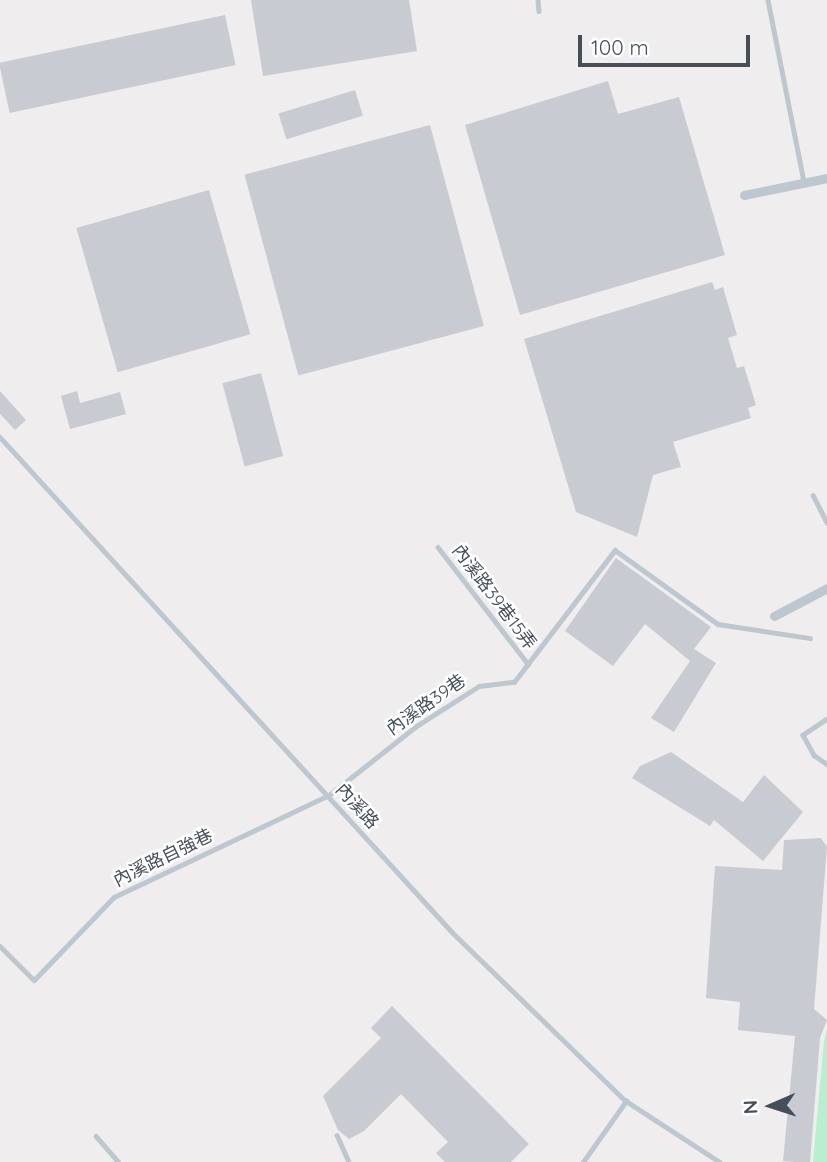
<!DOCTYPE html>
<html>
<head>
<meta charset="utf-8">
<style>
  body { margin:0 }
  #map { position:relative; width:827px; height:1162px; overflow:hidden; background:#efeded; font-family:Quicksand,"Noto Sans TC",sans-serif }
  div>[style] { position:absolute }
  .green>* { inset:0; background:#baeed0 }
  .building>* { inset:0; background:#c9cbd3; transform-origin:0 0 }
  .lane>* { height:4.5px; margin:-2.25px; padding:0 2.25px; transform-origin:2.25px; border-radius:2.25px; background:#bdc7cf }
  .street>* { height:9px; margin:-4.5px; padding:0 4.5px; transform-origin:4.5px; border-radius:4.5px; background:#bdc7cf }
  span { translate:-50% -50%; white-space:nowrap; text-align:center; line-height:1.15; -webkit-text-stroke:5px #fff; paint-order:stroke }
  .street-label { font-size:18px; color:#454f5a }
  .north { position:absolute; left:736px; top:1071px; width:70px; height:70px; -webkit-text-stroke:5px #fff; paint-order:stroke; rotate:267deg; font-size:19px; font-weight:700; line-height:28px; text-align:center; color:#454f5a }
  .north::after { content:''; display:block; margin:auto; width:24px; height:32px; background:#454f5a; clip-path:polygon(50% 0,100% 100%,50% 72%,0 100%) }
  .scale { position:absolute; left:578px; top:35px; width:172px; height:32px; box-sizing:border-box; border:4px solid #454f5a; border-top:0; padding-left:9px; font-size:21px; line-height:24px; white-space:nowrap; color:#454f5a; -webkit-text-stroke:5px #fff; paint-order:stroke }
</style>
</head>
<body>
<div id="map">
  <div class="green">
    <div style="clip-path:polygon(827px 1029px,827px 1162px,813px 1162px,824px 1041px)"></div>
  </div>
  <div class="building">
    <div style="clip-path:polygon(251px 0,409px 0,417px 51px,263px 76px)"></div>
    <div style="left:225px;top:15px;width:51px;height:231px;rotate:78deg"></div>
    <div style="clip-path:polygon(608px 81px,618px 114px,679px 97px,725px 255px,520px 315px,465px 125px)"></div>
    <div style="left:355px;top:90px;width:27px;height:80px;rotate:73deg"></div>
    <div style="left:430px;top:125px;width:208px;height:192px;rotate:75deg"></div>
    <div style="left:209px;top:190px;width:150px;height:138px;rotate:74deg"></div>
    <div style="clip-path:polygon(712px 282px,715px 290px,723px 287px,737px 335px,728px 338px,737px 368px,744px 366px,756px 405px,748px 408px,751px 418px,673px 442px,681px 467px,653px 475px,637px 537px,576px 512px,524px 339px)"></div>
    <div style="left:261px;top:373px;width:86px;height:40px;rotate:75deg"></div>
    <div style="clip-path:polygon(0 391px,26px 420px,15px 430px,0 414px)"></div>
    <div style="clip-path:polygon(77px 391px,80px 403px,120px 392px,126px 414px,70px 429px,61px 396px)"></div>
    <div style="clip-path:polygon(616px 558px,711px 627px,694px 649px,716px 663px,674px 732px,651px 718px,690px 661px,645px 624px,613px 666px,565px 631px)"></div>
    <div style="clip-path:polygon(671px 752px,743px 802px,764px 775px,803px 812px,763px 861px,714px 820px,710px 826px,632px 778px,640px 766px)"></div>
    <div style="clip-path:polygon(821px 838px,827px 847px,814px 1009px,827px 1020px,820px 1038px,810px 1162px,794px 1162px,783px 1161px,795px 1036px,738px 1030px,740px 1002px,706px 998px,715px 866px,782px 870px,784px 840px)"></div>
    <div style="clip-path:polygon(392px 1006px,529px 1144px,511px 1162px,445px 1162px,436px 1153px,448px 1142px,401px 1094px,364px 1131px,349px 1139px,338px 1130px,323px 1096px,381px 1038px,371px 1028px)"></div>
  </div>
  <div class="lane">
    <div style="left:538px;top:0;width:11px;rotate:85deg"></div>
    <div style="left:768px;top:0;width:185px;rotate:78.8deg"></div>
    <div style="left:0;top:437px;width:670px;rotate:47.6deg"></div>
    <div style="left:452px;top:932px;width:243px;rotate:44.2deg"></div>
    <div style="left:626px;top:1101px;width:112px;rotate:33deg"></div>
    <div style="left:813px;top:495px;width:31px;rotate:63deg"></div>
    <div style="left:438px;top:547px;width:148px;rotate:52.4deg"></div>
    <div style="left:827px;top:719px;width:29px;rotate:146deg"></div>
    <div style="left:803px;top:735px;width:23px;rotate:61deg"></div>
    <div style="left:814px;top:755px;width:16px;rotate:35deg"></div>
    <div style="left:0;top:946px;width:48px;rotate:45deg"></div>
    <div style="left:34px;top:980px;width:115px;rotate:-46.1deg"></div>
    <div style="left:114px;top:897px;width:238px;rotate:-25.4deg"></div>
    <div style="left:329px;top:795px;width:110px;rotate:-38.3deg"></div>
    <div style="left:415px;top:727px;width:76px;rotate:-32.6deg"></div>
    <div style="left:479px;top:686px;width:35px;rotate:-7deg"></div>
    <div style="left:514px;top:682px;width:166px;rotate:-52.6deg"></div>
    <div style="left:615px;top:550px;width:127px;rotate:35.7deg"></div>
    <div style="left:718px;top:624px;width:93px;rotate:8.7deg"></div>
    <div style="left:337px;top:1135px;width:30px;rotate:66deg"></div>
    <div style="left:96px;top:1136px;width:35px;rotate:49deg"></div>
    <div style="left:583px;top:1162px;width:75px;rotate:-54.8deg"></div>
  </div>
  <div class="street">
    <div style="left:744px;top:195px;width:85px;rotate:-11.6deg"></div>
    <div style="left:774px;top:616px;width:60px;rotate:-27.8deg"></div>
  </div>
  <div class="street-label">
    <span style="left:494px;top:597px;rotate:53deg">內溪路39巷15弄</span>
    <span style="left:426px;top:705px;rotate:-35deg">內溪路39巷</span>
    <span style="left:357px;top:806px;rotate:48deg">內溪路</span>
    <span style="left:163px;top:858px;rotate:-26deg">內溪路自強巷</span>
  </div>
  <div class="north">N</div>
  <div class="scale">100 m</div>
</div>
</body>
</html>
